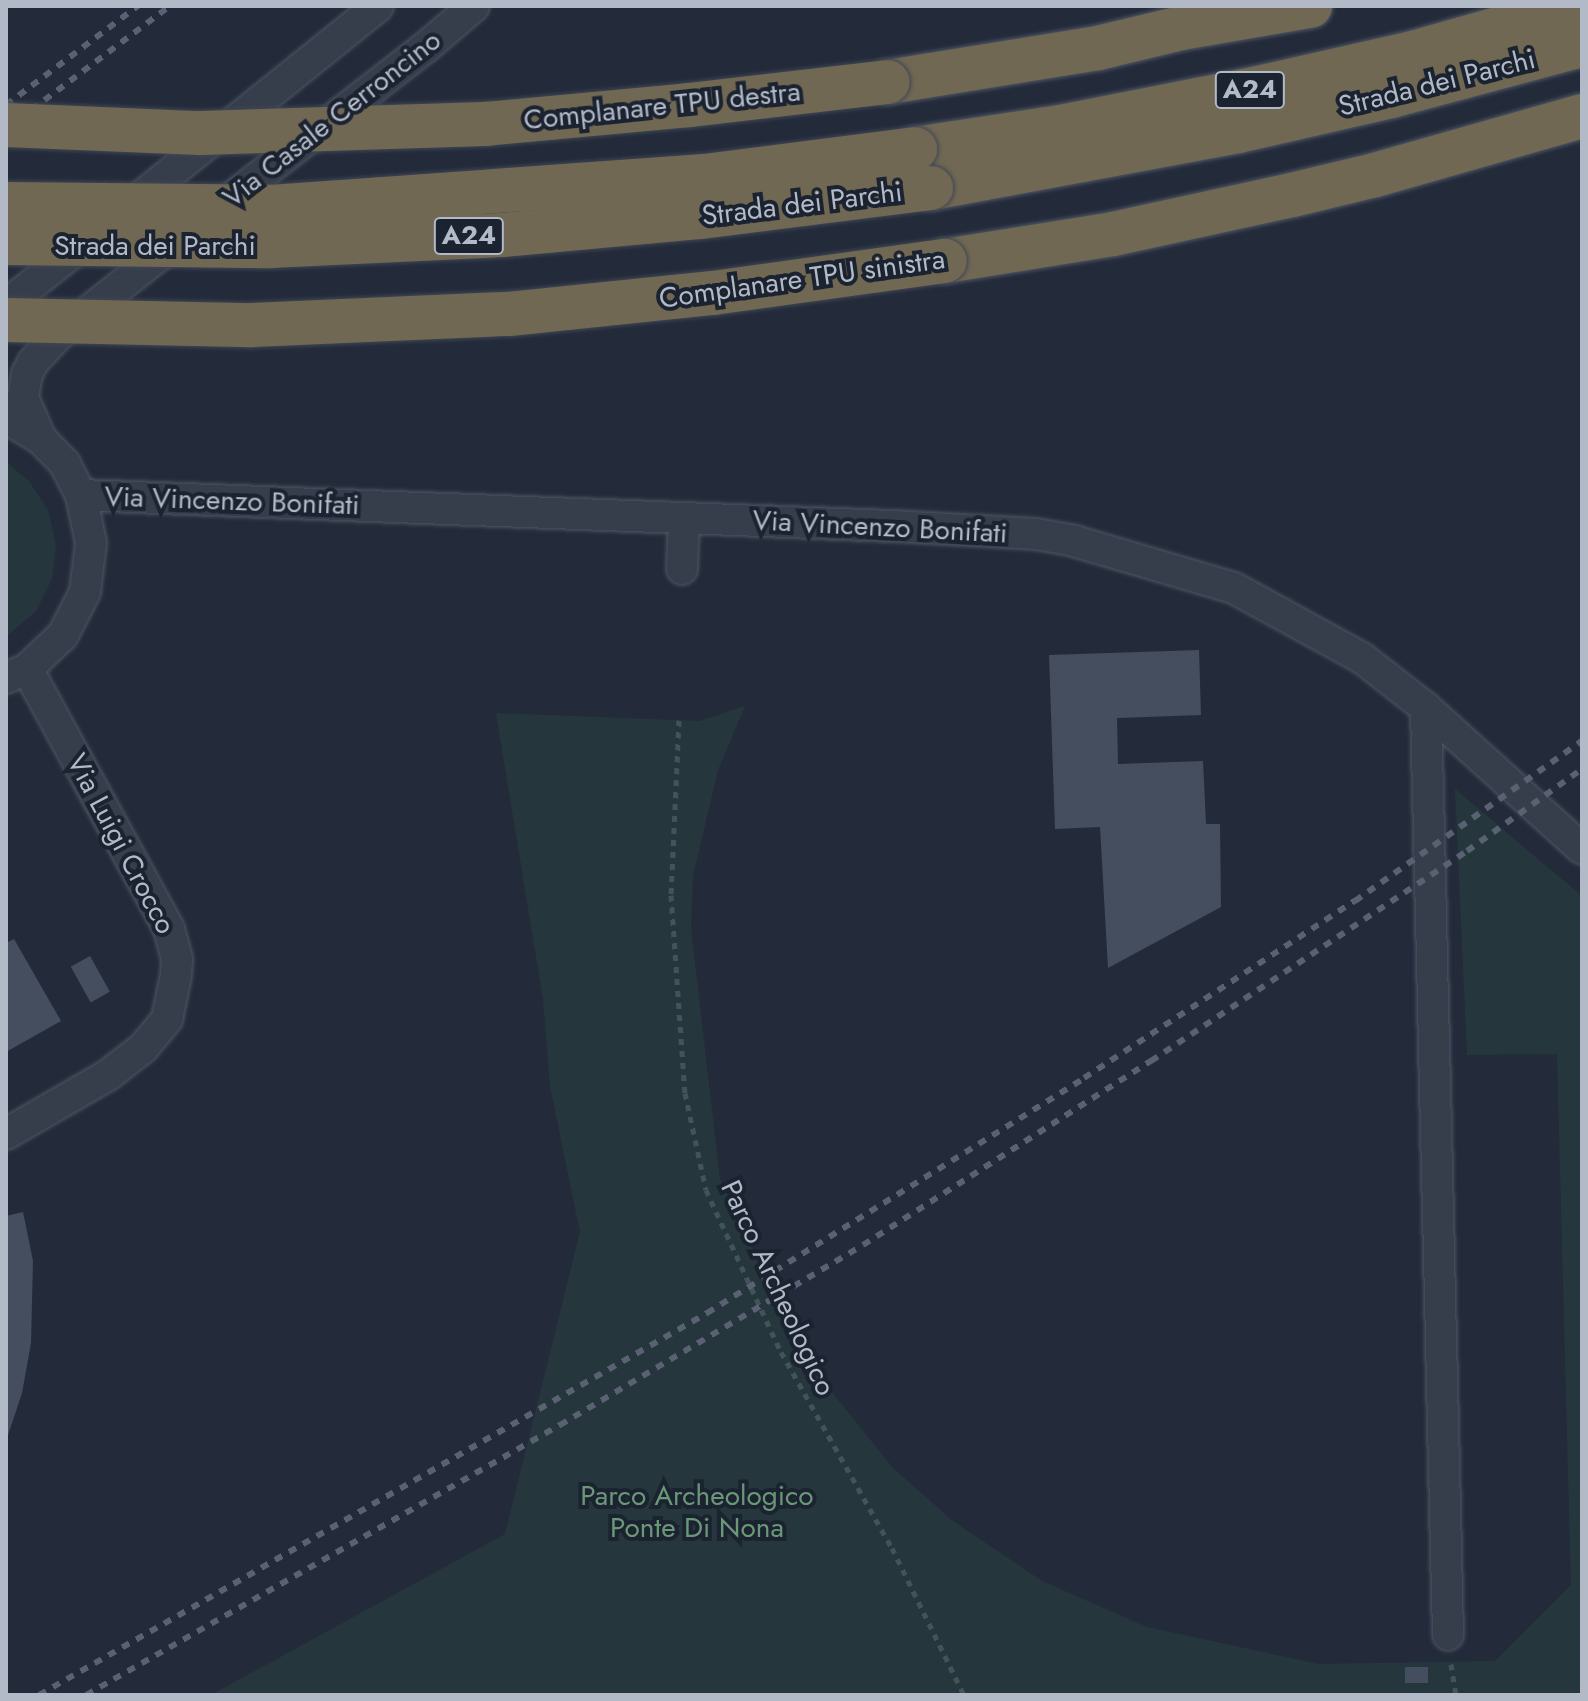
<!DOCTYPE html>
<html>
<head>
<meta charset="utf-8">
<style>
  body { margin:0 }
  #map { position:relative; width:1588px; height:1701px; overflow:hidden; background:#232b3b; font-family:Jost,sans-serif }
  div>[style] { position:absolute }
  .green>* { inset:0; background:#25373c }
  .building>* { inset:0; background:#454e5f; transform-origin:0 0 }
  .path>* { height:5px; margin-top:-2.5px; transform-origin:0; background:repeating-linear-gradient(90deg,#435459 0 6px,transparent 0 12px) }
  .roads { filter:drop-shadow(0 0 2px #4f5663) drop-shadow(0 0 2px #4f5663) }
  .minor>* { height:30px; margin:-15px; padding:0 15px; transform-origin:15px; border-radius:15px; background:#373e4b }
  .highway>* { height:44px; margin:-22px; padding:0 22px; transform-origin:22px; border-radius:22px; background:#716854 }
  .rail>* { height:6px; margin-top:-3px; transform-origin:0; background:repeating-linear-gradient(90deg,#596172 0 8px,transparent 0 16px) }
  .bridges { filter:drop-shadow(0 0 2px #3f4653) drop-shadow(0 0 2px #3f4653) }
  .highway-bridge>* { height:44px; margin:-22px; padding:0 22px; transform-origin:22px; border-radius:22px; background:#716854 }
  span { translate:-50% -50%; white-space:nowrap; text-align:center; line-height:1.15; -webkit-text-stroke:8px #1c2330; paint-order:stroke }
  .shield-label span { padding:2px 6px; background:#1c2330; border:2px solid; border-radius:6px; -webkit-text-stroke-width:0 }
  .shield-label { font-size:26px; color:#b2b9c7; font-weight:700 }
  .street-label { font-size:28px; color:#b2b9c7 }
  .park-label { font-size:28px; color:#6a9778 }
  .frame { position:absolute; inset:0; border:8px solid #b2b9c7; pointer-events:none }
</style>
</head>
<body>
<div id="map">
  <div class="green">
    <div style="clip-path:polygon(6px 462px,29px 481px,48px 510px,56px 545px,52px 579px,36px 611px,6px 637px)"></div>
    <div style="clip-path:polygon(745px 706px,718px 770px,693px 876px,691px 929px,720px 1179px,801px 1354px,893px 1468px,953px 1521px,1042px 1581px,1147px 1627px,1318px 1664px,1495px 1661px,1571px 1585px,1557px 1054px,1467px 1055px,1455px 789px,1582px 896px,1582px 1695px,211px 1695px,505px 1534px,580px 1232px,550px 1086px,543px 999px,496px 713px,700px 721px)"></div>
  </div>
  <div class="building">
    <div style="clip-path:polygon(1199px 650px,1201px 715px,1117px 718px,1118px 764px,1203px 761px,1206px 824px,1220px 824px,1221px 907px,1108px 968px,1100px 827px,1055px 829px,1049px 655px)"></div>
    <div style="clip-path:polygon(14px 939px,61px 1021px,6px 1052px,6px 943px)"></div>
    <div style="left:90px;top:956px;width:41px;height:22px;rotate:61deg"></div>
    <div style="clip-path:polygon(23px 1212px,33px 1261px,31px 1343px,22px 1393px,7px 1438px,6px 1216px)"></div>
    <div style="left:1405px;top:1667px;width:23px;height:16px"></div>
  </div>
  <div class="path">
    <div style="left:679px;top:720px;width:175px;rotate:92.6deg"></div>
    <div style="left:671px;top:895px;width:198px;rotate:86deg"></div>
    <div style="left:685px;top:1093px;width:99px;rotate:77.8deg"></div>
    <div style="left:706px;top:1190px;width:179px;rotate:65.2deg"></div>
    <div style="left:781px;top:1352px;width:225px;rotate:60.5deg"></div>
    <div style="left:892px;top:1548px;width:164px;rotate:63.9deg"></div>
    <div style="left:1451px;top:1664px;width:31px;rotate:81deg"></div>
  </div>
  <div class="roads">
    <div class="minor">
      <div style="left:127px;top:208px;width:322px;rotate:-38.8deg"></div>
      <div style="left:217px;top:209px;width:264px;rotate:-37.8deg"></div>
      <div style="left:426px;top:47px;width:63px;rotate:-40.5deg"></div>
      <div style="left:6px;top:305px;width:103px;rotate:-38.3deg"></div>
      <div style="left:6px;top:418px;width:41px;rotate:31deg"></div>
      <div style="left:41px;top:439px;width:35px;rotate:46deg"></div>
      <div style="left:65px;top:464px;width:35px;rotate:63deg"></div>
      <div style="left:81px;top:495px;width:49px;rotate:78.2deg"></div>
      <div style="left:91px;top:543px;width:49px;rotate:97deg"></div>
      <div style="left:85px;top:592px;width:48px;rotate:117.1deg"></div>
      <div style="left:63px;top:635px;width:50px;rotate:136.6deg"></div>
      <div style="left:27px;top:669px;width:23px;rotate:157deg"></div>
      <div style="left:41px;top:439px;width:45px;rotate:-113.7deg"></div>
      <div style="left:23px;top:398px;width:24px;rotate:-81deg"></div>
      <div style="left:27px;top:374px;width:13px;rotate:-63deg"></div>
      <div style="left:33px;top:362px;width:35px;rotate:-47deg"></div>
      <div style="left:57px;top:336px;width:152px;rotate:-38.3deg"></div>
      <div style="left:81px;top:495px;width:813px;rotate:2.19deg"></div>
      <div style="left:893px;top:526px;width:143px;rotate:3.2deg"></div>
      <div style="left:1036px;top:534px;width:39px;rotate:10deg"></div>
      <div style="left:1074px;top:541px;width:167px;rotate:16.4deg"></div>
      <div style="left:1234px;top:588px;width:146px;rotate:28.7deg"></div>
      <div style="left:1362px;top:658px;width:81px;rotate:38deg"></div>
      <div style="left:1426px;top:708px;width:210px;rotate:42.1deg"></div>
      <div style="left:682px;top:569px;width:50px;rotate:-87.7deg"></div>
      <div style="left:1426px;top:708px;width:927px;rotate:88.64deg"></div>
      <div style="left:6px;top:1134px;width:118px;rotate:-30deg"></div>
      <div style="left:108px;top:1075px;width:44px;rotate:-37.6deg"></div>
      <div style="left:143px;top:1048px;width:38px;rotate:-50deg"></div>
      <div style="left:167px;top:1019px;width:45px;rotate:-78.4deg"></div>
      <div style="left:176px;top:975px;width:16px;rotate:-86deg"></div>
      <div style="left:177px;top:959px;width:31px;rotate:-105deg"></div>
      <div style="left:169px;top:929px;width:296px;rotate:-118.6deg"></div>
    </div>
    <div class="highway">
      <div style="left:888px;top:82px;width:213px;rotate:-9.2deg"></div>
      <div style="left:1098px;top:48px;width:85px;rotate:-13.5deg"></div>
      <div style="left:1181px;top:28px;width:131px;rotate:-9.7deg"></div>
      <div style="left:915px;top:149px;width:147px;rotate:-8.6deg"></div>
      <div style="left:1060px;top:127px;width:207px;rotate:-11.1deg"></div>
      <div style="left:1263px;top:87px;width:154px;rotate:-12.8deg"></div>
      <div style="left:1413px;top:53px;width:173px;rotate:-15.8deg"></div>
      <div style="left:931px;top:188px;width:312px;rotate:-10.5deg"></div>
      <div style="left:1238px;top:131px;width:157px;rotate:-12.9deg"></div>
      <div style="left:1391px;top:96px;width:198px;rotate:-15deg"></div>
      <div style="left:945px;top:261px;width:170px;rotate:-9.1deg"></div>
      <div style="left:1113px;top:234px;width:183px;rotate:-12.3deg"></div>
      <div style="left:1292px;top:195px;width:85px;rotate:-13.5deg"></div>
      <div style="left:1375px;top:175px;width:215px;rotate:-15.9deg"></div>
    </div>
  </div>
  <div class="rail">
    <div style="left:6px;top:105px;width:165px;rotate:-36.9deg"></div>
    <div style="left:6px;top:129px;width:205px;rotate:-36.9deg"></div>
    <div style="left:39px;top:1695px;width:770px;rotate:-29.76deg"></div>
    <div style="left:707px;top:1313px;width:444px;rotate:-31.9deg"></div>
    <div style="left:1084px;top:1078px;width:324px;rotate:-33.2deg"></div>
    <div style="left:1355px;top:901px;width:278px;rotate:-35.2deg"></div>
    <div style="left:86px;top:1695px;width:546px;rotate:-29.67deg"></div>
    <div style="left:560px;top:1425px;width:352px;rotate:-30.7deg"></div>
    <div style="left:863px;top:1245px;width:342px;rotate:-32.6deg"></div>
    <div style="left:1151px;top:1061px;width:379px;rotate:-33.6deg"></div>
    <div style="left:1467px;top:851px;width:141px;rotate:-35.5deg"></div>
  </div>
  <div class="bridges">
    <div class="highway-bridge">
      <div style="left:6px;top:125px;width:194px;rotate:2.4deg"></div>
      <div style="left:200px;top:133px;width:285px;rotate:-1.8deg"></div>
      <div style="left:485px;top:124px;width:205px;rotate:-5.3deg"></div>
      <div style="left:689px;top:105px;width:200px;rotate:-6.6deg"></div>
      <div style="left:6px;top:204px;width:265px;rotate:0.6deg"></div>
      <div style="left:271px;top:207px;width:435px;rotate:-4.1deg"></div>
      <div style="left:705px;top:176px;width:212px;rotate:-7.3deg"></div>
      <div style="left:6px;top:243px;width:264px;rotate:0.7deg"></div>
      <div style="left:270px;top:246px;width:232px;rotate:-2.7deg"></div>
      <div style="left:502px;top:235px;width:200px;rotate:-5.2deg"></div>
      <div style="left:701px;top:217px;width:232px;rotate:-7.2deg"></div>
      <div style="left:6px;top:320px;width:246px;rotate:1.2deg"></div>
      <div style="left:252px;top:325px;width:257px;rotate:-2.5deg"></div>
      <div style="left:509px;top:314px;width:205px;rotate:-5.9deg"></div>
      <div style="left:713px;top:293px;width:234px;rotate:-7.9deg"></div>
    </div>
  </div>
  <div class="shield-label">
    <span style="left:1250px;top:90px">A24</span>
    <span style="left:469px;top:236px">A24</span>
  </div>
  <div class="street-label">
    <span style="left:1437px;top:83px;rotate:-14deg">Strada dei Parchi</span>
    <span style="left:662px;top:106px;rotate:-6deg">Complanare TPU destra</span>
    <span style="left:332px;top:119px;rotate:-38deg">Via Casale Cerroncino</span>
    <span style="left:802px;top:204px;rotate:-7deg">Strada dei Parchi</span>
    <span style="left:155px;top:246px">Strada dei Parchi</span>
    <span style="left:802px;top:279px;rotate:-8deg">Complanare TPU sinistra</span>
    <span style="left:232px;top:501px;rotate:2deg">Via Vincenzo Bonifati</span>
    <span style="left:880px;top:527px;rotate:3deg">Via Vincenzo Bonifati</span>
    <span style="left:121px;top:844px;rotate:62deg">Via Luigi Crocco</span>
    <span style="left:778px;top:1288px;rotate:65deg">Parco Archeologico</span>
  </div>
  <div class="park-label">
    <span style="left:697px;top:1512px">Parco Archeologico<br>Ponte Di Nona</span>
  </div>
  <div class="frame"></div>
</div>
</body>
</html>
